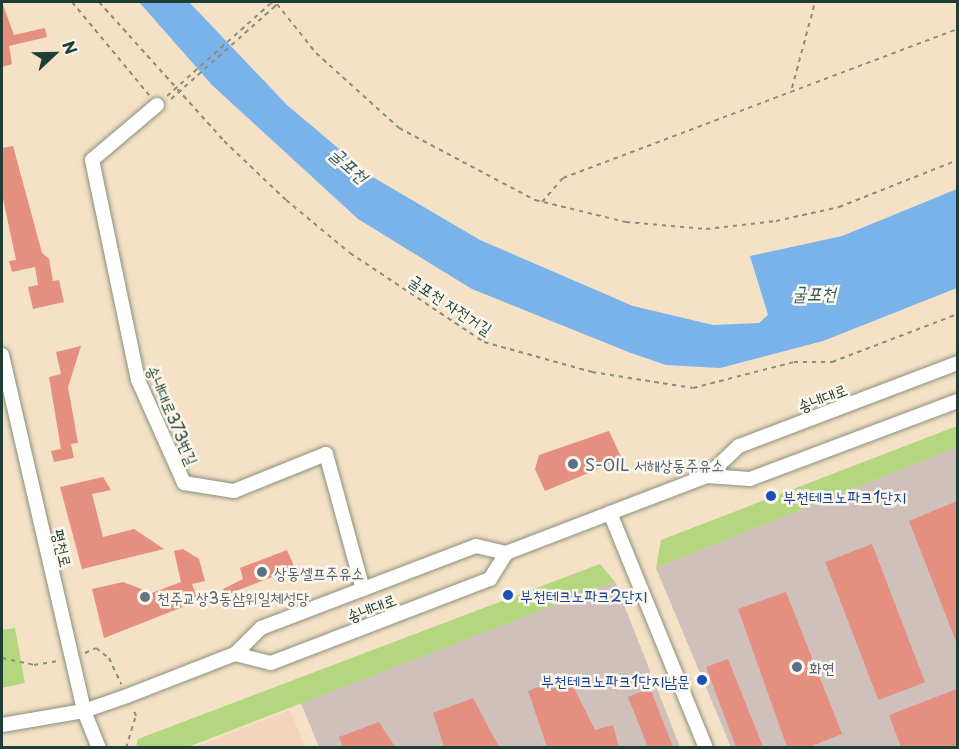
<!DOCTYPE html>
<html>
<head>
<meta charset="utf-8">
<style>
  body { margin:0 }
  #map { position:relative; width:959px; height:749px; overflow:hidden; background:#f4e1c6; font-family:"Playpen Sans","Poor Story",sans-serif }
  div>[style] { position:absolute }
  .built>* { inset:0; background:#f3d4bf }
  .industrial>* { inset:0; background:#cfc0bb }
  .green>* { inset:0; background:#b4d67f }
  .water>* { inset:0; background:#79b3ea }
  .building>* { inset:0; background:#e48f7f; transform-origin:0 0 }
  .path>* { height:2px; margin-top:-1px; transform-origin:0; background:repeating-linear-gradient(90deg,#8a8f7d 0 4.5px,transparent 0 9px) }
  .roads { filter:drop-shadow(0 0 2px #8a8f7d) drop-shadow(0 0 2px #8a8f7d) }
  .minor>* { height:14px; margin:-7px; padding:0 7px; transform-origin:7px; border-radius:7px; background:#fff }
  .path-bridge>* { height:2px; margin-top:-1px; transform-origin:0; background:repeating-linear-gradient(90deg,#8a8f7d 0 4.5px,transparent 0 9px) }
  .dots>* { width:16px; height:16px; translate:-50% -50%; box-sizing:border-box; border:3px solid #fbf7ec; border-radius:50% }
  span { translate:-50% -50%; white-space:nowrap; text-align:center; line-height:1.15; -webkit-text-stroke:5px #fbf7ec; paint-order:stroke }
  .street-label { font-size:16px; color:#1f3d34 }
  .service-label { font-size:16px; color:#4e5e75 }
  .left { translate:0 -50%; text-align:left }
  .transit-label { font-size:16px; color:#164399 }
  .right { translate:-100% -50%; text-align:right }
  .worship-label { font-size:16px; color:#5b616d }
  .water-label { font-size:18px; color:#365a62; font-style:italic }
  .frame { position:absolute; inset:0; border:3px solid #1f3d34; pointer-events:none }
  .north { position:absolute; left:24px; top:24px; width:60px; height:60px; -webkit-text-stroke:4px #fbf7ec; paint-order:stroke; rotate:68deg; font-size:16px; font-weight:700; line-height:24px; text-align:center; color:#1f3d34 }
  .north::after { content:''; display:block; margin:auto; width:21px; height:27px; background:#1f3d34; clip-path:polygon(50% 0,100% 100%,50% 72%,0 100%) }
</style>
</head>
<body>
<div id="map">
  <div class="built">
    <div style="clip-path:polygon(290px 710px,305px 747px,195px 747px)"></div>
  </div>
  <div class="industrial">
    <div style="clip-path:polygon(957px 447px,957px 747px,731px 747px,656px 568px)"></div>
    <div style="clip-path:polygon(615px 582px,680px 747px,319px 747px,301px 703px)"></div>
  </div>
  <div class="green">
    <div style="clip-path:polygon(957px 426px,957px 447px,656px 568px,661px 540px)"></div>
    <div style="clip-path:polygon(600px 564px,615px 582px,188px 747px,136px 747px,138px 739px)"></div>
    <div style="clip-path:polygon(15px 628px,25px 683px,2px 688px,2px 630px)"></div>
  </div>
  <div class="water">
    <div style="clip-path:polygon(139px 2px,189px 2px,287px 105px,371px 176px,480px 240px,633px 306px,713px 325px,759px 323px,768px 315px,750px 256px,842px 236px,957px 189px,957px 288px,823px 341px,720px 368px,666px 365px,631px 353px,472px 289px,358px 219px,212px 85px)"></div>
  </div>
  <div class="building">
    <div style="clip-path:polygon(2px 2px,14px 35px,45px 28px,47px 37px,9px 46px,12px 64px,2px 67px)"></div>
    <div style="clip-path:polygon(13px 146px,42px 253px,49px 259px,53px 281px,59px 280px,64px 302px,33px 309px,28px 287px,38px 285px,35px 267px,12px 272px,9px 261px,16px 260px,2px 194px,2px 148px)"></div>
    <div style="clip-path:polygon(81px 346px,68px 387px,78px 443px,71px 444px,74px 458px,54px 462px,51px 451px,61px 449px,49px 377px,61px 374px,56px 352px)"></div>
    <div style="clip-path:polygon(609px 431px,622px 459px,545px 491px,535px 469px,539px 455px)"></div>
    <div style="clip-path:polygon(103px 477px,111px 490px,92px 494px,103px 537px,134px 529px,164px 549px,82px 569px,60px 487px)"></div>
    <div style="clip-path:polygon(957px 501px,957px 644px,909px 521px)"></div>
    <div style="left:872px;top:544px;width:148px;height:50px;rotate:69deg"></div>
    <div style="clip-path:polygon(183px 549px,199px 559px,205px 581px,192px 584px,198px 601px,104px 638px,92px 589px,123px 582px,152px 593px,181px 582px,174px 551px)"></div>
    <div style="clip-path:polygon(287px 550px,295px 568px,226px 595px,223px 589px,243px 579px,240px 568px)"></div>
    <div style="clip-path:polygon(786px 592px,842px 734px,809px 747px,787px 747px,738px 609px)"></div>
    <div style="clip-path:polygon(728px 659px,763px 747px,736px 747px,706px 667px)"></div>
    <div style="clip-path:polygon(568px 676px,595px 730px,613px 725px,619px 747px,547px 747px,528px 691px)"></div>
    <div style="clip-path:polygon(650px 688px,673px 747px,648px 747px,628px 697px)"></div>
    <div style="clip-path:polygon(957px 689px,957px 747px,901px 747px,889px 715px)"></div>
    <div style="clip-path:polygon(473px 698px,499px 747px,444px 747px,433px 713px)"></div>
    <div style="clip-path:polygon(379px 722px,395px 747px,343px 747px,339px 737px)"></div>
  </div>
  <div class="path">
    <div style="left:72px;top:2px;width:121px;rotate:50.4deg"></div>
    <div style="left:99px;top:2px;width:187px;rotate:48deg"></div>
    <div style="left:224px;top:141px;width:86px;rotate:43.6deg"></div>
    <div style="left:286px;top:200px;width:83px;rotate:39.6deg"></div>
    <div style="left:350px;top:253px;width:161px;rotate:33.6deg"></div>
    <div style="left:484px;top:342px;width:112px;rotate:15.5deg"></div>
    <div style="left:592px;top:372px;width:102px;rotate:9deg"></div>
    <div style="left:693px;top:388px;width:104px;rotate:-14.4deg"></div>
    <div style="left:794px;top:362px;width:38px"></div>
    <div style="left:832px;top:362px;width:135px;rotate:-20.9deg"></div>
    <div style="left:270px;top:4px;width:4px;rotate:-34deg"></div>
    <div style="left:273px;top:8px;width:6px;rotate:-45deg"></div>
    <div style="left:277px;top:4px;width:63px;rotate:51.5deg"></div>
    <div style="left:316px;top:53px;width:112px;rotate:42.1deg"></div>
    <div style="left:399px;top:128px;width:154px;rotate:27.9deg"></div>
    <div style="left:535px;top:200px;width:94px;rotate:13.6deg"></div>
    <div style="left:626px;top:222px;width:80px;rotate:5deg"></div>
    <div style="left:706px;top:229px;width:70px;rotate:-6.5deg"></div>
    <div style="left:776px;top:221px;width:65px;rotate:-12.5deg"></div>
    <div style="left:839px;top:207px;width:128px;rotate:-21.6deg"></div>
    <div style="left:792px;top:88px;width:89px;rotate:-75deg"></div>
    <div style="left:542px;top:202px;width:32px;rotate:-49deg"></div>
    <div style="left:563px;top:178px;width:422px;rotate:-20.7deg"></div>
    <div style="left:85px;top:653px;width:12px;rotate:-24deg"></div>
    <div style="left:96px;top:648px;width:16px;rotate:38deg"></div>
    <div style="left:109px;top:658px;width:29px;rotate:65deg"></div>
    <div style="left:2px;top:658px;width:33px;rotate:12deg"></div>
    <div style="left:34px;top:665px;width:25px;rotate:-9deg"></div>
    <div style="left:126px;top:748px;width:34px;rotate:-73deg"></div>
    <div style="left:136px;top:716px;width:9px;rotate:-111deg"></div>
  </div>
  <div class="roads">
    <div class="minor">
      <div style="left:157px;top:105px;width:85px;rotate:139.8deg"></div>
      <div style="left:92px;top:160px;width:225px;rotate:78.2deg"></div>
      <div style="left:138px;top:380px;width:113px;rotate:65.9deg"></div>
      <div style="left:184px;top:483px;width:51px;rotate:9.1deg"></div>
      <div style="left:234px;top:491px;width:99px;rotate:-21.9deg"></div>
      <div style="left:326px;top:454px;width:140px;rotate:74.7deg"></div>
      <div style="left:2px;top:355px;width:365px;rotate:77deg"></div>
      <div style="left:84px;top:711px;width:40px;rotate:68deg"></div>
      <div style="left:707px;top:476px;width:43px;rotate:4deg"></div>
      <div style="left:750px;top:479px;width:222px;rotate:-20.6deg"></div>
      <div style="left:610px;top:513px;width:254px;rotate:67.8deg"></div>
      <div style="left:235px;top:654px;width:37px;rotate:14deg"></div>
      <div style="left:271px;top:663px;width:235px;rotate:-21deg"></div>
      <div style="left:490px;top:579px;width:31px;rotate:-58deg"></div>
      <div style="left:2px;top:725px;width:83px;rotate:-9.7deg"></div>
      <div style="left:84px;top:711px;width:46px;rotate:-19.2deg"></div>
      <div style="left:127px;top:696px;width:116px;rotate:-21.3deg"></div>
      <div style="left:235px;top:654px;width:37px;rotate:-45deg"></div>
      <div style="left:261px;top:628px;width:230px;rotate:-20.9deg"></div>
      <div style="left:476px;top:546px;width:31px;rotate:13deg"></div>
      <div style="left:506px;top:553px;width:111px;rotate:-21deg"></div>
      <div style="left:610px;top:513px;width:104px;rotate:-20.9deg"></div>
      <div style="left:707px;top:476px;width:44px;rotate:-43.2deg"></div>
      <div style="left:739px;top:446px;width:234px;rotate:-20.8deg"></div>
    </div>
  </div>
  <div class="path-bridge">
    <div style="left:167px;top:96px;width:138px;rotate:-41.8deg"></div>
    <div style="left:171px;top:99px;width:137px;rotate:-41.7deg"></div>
  </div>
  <div class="dots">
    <div style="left:573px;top:464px;background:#5c6f8a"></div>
    <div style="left:771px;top:496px;background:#1a4fb4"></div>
    <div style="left:262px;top:572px;background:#5c6f8a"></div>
    <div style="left:508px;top:595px;background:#1a4fb4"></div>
    <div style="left:145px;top:597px;background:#6b7280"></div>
    <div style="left:797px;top:667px;background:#5c6f8a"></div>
    <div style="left:702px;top:680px;background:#1a4fb4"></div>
  </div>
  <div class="street-label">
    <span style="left:451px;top:304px;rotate:33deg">굴포천 자전거길</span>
    <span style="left:822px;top:397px;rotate:-21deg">송내대로</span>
    <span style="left:173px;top:415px;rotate:67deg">송내대로373번길</span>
    <span style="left:63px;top:548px;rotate:77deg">평천로</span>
    <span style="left:371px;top:607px;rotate:-21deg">송내대로</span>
  </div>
  <div class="service-label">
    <span class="left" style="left:585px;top:464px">S-OIL 서해상동주유소</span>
    <span class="left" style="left:274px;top:572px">상동셀프주유소</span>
    <span class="left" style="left:809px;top:667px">화연</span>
  </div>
  <div class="transit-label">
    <span class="left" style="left:783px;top:496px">부천테크노파크1단지</span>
    <span class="left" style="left:520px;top:595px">부천테크노파크2단지</span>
    <span class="right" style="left:690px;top:680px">부천테크노파크1단지남문</span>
  </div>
  <div class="worship-label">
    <span class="left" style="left:157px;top:597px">천주교상3동삼위일체성당</span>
  </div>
  <div class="water-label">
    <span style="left:349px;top:165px;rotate:41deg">굴포천</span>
    <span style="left:814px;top:293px">굴포천</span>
  </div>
  <div class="frame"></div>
  <div class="north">N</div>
</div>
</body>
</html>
